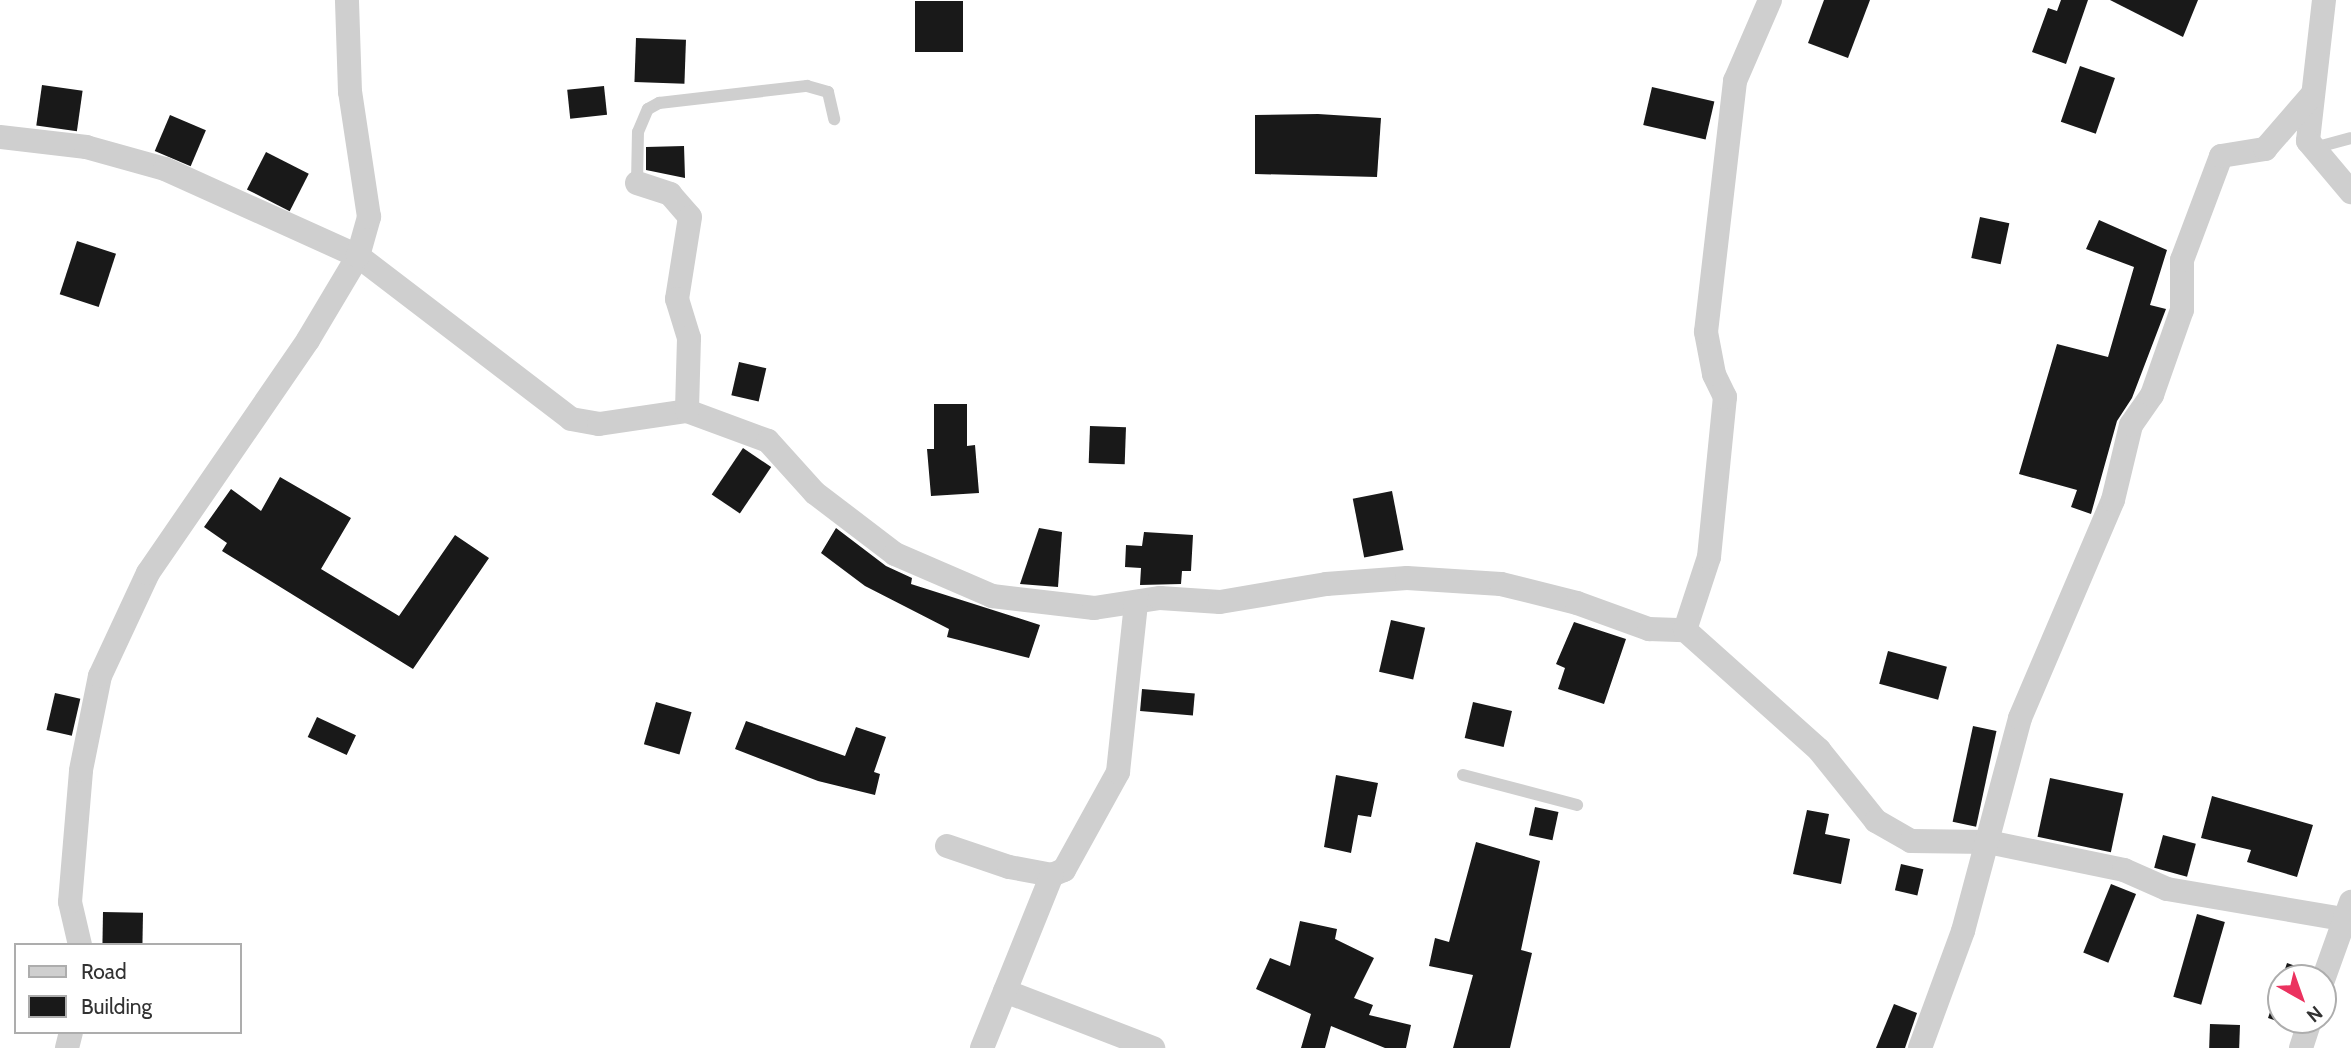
<!DOCTYPE html>
<html>
<head>
<meta charset="utf-8">
<style>
  body { margin:0 }
  #map { position:relative; width:2351px; height:1048px; overflow:hidden; background:#fff; font-family:Cabin,sans-serif }
  div>[style] { position:absolute }
  .building>* { inset:0; background:#191919; transform-origin:0 0 }
  .service>* { height:12px; margin:-6px; padding:0 6px; transform-origin:6px; border-radius:6px; background:#cfcfcf }
  .minor>* { height:24px; margin:-12px; padding:0 12px; transform-origin:12px; border-radius:12px; background:#cfcfcf }
  span { translate:-50% -50%; white-space:nowrap; text-align:center; line-height:1.15; -webkit-text-stroke:7px #fff; paint-order:stroke }
  .legend { position:absolute; left:14px; top:943px; width:228px; height:91px; box-sizing:border-box; background:#fff; border:2px solid #adadad; margin:0; padding:9px 12px; list-style:none; font-size:21px; color:#323232 }
  .legend li { display:flex; align-items:center; gap:14px; height:35px }
  .legend b { width:35px; border:2px solid #adadad }
  .north { position:absolute; left:2267px; top:964px; width:70px; height:70px; box-sizing:border-box; background:#fff; border:2px solid #adadad; border-radius:50%; rotate:140deg; font-size:19px; font-weight:700; line-height:28px; text-align:center; color:#323232 }
  .north::after { content:''; display:block; margin:auto; width:24px; height:32px; background:#eb325f; clip-path:polygon(50% 0,100% 100%,50% 72%,0 100%) }
</style>
</head>
<body>
<div id="map">
  <div class="building">
    <div style="clip-path:polygon(1824px 0,1870px 0,1848px 58px,1808px 43px)"></div>
    <div style="clip-path:polygon(2061px 0,2088px 0,2066px 64px,2032px 52px,2048px 8px,2057px 11px)"></div>
    <div style="clip-path:polygon(2110px 0,2198px 0,2183px 37px)"></div>
    <div style="left:915px;top:1px;width:48px;height:51px"></div>
    <div style="left:636px;top:38px;width:50px;height:44px;rotate:2deg"></div>
    <div style="left:2080px;top:66px;width:37px;height:59px;rotate:19deg"></div>
    <div style="left:42px;top:85px;width:41px;height:41px;rotate:8deg"></div>
    <div style="left:604px;top:86px;width:29px;height:37px;rotate:84deg"></div>
    <div style="left:1652px;top:87px;width:64px;height:39px;rotate:13deg"></div>
    <div style="clip-path:polygon(1318px 114px,1381px 118px,1377px 177px,1255px 174px,1255px 115px)"></div>
    <div style="left:170px;top:115px;width:39px;height:39px;rotate:23deg"></div>
    <div style="clip-path:polygon(684px 146px,685px 178px,646px 170px,646px 147px)"></div>
    <div style="left:266px;top:152px;width:48px;height:42px;rotate:27deg"></div>
    <div style="left:1980px;top:217px;width:30px;height:42px;rotate:12deg"></div>
    <div style="clip-path:polygon(2099px 220px,2167px 250px,2150px 305px,2166px 309px,2132px 398px,2117px 421px,2091px 514px,2071px 507px,2077px 490px,2019px 474px,2057px 344px,2108px 357px,2134px 267px,2086px 249px)"></div>
    <div style="left:77px;top:241px;width:41px;height:56px;rotate:18deg"></div>
    <div style="left:739px;top:362px;width:28px;height:34px;rotate:13deg"></div>
    <div style="clip-path:polygon(934px 404px,967px 404px,967px 446px,975px 445px,979px 493px,931px 496px,927px 449px,934px 449px)"></div>
    <div style="left:1090px;top:426px;width:36px;height:37px;rotate:2deg"></div>
    <div style="left:743px;top:448px;width:34px;height:56px;rotate:34deg"></div>
    <div style="clip-path:polygon(280px 477px,351px 518px,321px 569px,399px 616px,455px 535px,489px 558px,413px 669px,222px 551px,227px 543px,204px 527px,231px 489px,261px 511px)"></div>
    <div style="left:1392px;top:491px;width:60px;height:40px;rotate:79deg"></div>
    <div style="clip-path:polygon(836px 528px,886px 566px,912px 578px,911px 584px,1040px 625px,1029px 658px,947px 637px,949px 629px,865px 586px,821px 553px)"></div>
    <div style="clip-path:polygon(1039px 528px,1062px 532px,1058px 587px,1020px 584px)"></div>
    <div style="clip-path:polygon(1144px 532px,1193px 535px,1191px 571px,1182px 571px,1181px 584px,1140px 585px,1141px 568px,1125px 567px,1126px 545px,1142px 546px)"></div>
    <div style="left:1391px;top:620px;width:35px;height:53px;rotate:13deg"></div>
    <div style="clip-path:polygon(1574px 622px,1626px 639px,1604px 704px,1558px 689px,1565px 668px,1556px 664px)"></div>
    <div style="left:1888px;top:651px;width:61px;height:34px;rotate:15deg"></div>
    <div style="left:1142px;top:689px;width:53px;height:22px;rotate:5deg"></div>
    <div style="left:55px;top:693px;width:26px;height:38px;rotate:13deg"></div>
    <div style="left:656px;top:702px;width:37px;height:44px;rotate:16deg"></div>
    <div style="left:1473px;top:702px;width:40px;height:37px;rotate:13deg"></div>
    <div style="left:317px;top:717px;width:43px;height:22px;rotate:25deg"></div>
    <div style="clip-path:polygon(746px 721px,845px 756px,856px 727px,886px 737px,874px 772px,880px 774px,875px 795px,818px 781px,735px 749px)"></div>
    <div style="left:1973px;top:726px;width:24px;height:98px;rotate:12deg"></div>
    <div style="clip-path:polygon(1336px 775px,1378px 783px,1371px 817px,1358px 815px,1351px 853px,1324px 847px)"></div>
    <div style="left:2050px;top:778px;width:75px;height:60px;rotate:12deg"></div>
    <div style="clip-path:polygon(2212px 796px,2313px 825px,2297px 877px,2247px 862px,2251px 850px,2201px 838px)"></div>
    <div style="left:1535px;top:807px;width:24px;height:29px;rotate:12deg"></div>
    <div style="clip-path:polygon(1807px 810px,1829px 814px,1825px 834px,1850px 839px,1841px 884px,1793px 874px)"></div>
    <div style="left:2163px;top:835px;width:34px;height:34px;rotate:15deg"></div>
    <div style="clip-path:polygon(1476px 842px,1540px 861px,1521px 950px,1532px 953px,1510px 1048px,1453px 1048px,1473px 975px,1429px 966px,1435px 938px,1449px 942px)"></div>
    <div style="left:1901px;top:864px;width:23px;height:27px;rotate:13deg"></div>
    <div style="left:2111px;top:884px;width:27px;height:74px;rotate:22deg"></div>
    <div style="left:103px;top:912px;width:40px;height:31px;rotate:1deg"></div>
    <div style="left:2197px;top:914px;width:29px;height:86px;rotate:16deg"></div>
    <div style="clip-path:polygon(1300px 921px,1337px 929px,1335px 939px,1374px 958px,1354px 998px,1373px 1005px,1369px 1015px,1411px 1025px,1406px 1048px,1385px 1048px,1331px 1026px,1325px 1048px,1301px 1048px,1311px 1014px,1256px 989px,1270px 958px,1290px 966px)"></div>
    <div style="clip-path:polygon(2287px 963px,2310px 971px,2309px 978px,2282px 978px)"></div>
    <div style="clip-path:polygon(2281px 980px,2281px 1020px,2294px 1020px,2292px 1026px,2268px 1018px)"></div>
    <div style="clip-path:polygon(1894px 1004px,1917px 1013px,1905px 1048px,1876px 1048px)"></div>
    <div style="left:2210px;top:1024px;width:30px;height:24px;rotate:2deg"></div>
  </div>
  <div class="service">
    <div style="left:2314px;top:148px;width:38px;rotate:-15deg"></div>
    <div style="left:637px;top:183px;width:51px;rotate:-88.9deg"></div>
    <div style="left:638px;top:132px;width:25px;rotate:-67deg"></div>
    <div style="left:648px;top:109px;width:13px;rotate:-29deg"></div>
    <div style="left:659px;top:103px;width:149px;rotate:-6.6deg"></div>
    <div style="left:807px;top:86px;width:22px;rotate:16deg"></div>
    <div style="left:828px;top:92px;width:28px;rotate:77deg"></div>
    <div style="left:1463px;top:775px;width:118px;rotate:14.7deg"></div>
  </div>
  <div class="minor">
    <div style="left:2324px;top:0;width:142px;rotate:96.5deg"></div>
    <div style="left:2308px;top:141px;width:67px;rotate:49.9deg"></div>
    <div style="left:0;top:137px;width:87px;rotate:6.6deg"></div>
    <div style="left:86px;top:147px;width:82px;rotate:15.6deg"></div>
    <div style="left:165px;top:169px;width:212px;rotate:24.3deg"></div>
    <div style="left:358px;top:256px;width:268px;rotate:37.4deg"></div>
    <div style="left:571px;top:419px;width:28px;rotate:10deg"></div>
    <div style="left:599px;top:424px;width:89px;rotate:-8.4deg"></div>
    <div style="left:687px;top:411px;width:86px;rotate:20.3deg"></div>
    <div style="left:768px;top:441px;width:70px;rotate:47.9deg"></div>
    <div style="left:815px;top:493px;width:101px;rotate:37.3deg"></div>
    <div style="left:895px;top:554px;width:106px;rotate:23.4deg"></div>
    <div style="left:992px;top:596px;width:103px;rotate:6.7deg"></div>
    <div style="left:1094px;top:608px;width:67px;rotate:-8.6deg"></div>
    <div style="left:1160px;top:598px;width:60px;rotate:3.8deg"></div>
    <div style="left:1220px;top:602px;width:108px;rotate:-9.6deg"></div>
    <div style="left:1326px;top:584px;width:81px;rotate:-4.2deg"></div>
    <div style="left:1407px;top:578px;width:94px;rotate:3.7deg"></div>
    <div style="left:1501px;top:584px;width:78px;rotate:14deg"></div>
    <div style="left:1577px;top:603px;width:77px;rotate:19.9deg"></div>
    <div style="left:1649px;top:629px;width:36px;rotate:2deg"></div>
    <div style="left:1685px;top:630px;width:180px;rotate:41.8deg"></div>
    <div style="left:1819px;top:750px;width:91px;rotate:51.2deg"></div>
    <div style="left:1876px;top:821px;width:40px;rotate:29.7deg"></div>
    <div style="left:1911px;top:841px;width:77px;rotate:0.7deg"></div>
    <div style="left:1988px;top:842px;width:139px;rotate:11.6deg"></div>
    <div style="left:2124px;top:870px;width:47px;rotate:23.8deg"></div>
    <div style="left:2167px;top:889px;width:179px;rotate:9.7deg"></div>
    <div style="left:637px;top:183px;width:35px;rotate:18deg"></div>
    <div style="left:670px;top:194px;width:30px;rotate:49deg"></div>
    <div style="left:690px;top:217px;width:83px;rotate:99deg"></div>
    <div style="left:677px;top:299px;width:41px;rotate:72.9deg"></div>
    <div style="left:689px;top:338px;width:73px;rotate:91.6deg"></div>
    <div style="left:1685px;top:630px;width:77px;rotate:-71.8deg"></div>
    <div style="left:1709px;top:557px;width:161px;rotate:-84.3deg"></div>
    <div style="left:1725px;top:397px;width:25px;rotate:-116deg"></div>
    <div style="left:1714px;top:374px;width:43px;rotate:-100.8deg"></div>
    <div style="left:1706px;top:332px;width:253px;rotate:-83.4deg"></div>
    <div style="left:1735px;top:81px;width:88px;rotate:-66.6deg"></div>
    <div style="left:947px;top:846px;width:65px;rotate:18.7deg"></div>
    <div style="left:1009px;top:867px;width:44px;rotate:10.5deg"></div>
    <div style="left:1052px;top:875px;width:13px;rotate:-23deg"></div>
    <div style="left:1064px;top:870px;width:112px;rotate:-61.1deg"></div>
    <div style="left:1118px;top:772px;width:170px;rotate:-83.9deg"></div>
    <div style="left:80px;top:945px;width:44px;rotate:-103.1deg"></div>
    <div style="left:70px;top:902px;width:132px;rotate:-85.2deg"></div>
    <div style="left:81px;top:770px;width:96px;rotate:-78.6deg"></div>
    <div style="left:100px;top:676px;width:114px;rotate:-65deg"></div>
    <div style="left:148px;top:573px;width:283px;rotate:-55.5deg"></div>
    <div style="left:308px;top:340px;width:98px;rotate:-59.2deg"></div>
    <div style="left:358px;top:256px;width:41px;rotate:-74.2deg"></div>
    <div style="left:369px;top:217px;width:126px;rotate:-98.6deg"></div>
    <div style="left:350px;top:92px;width:92px;rotate:-91.9deg"></div>
    <div style="left:2323px;top:980px;width:83px;rotate:-70.3deg"></div>
    <div style="left:1005px;top:991px;width:159px;rotate:21.1deg"></div>
    <div style="left:67px;top:1048px;width:16px;rotate:-76deg"></div>
    <div style="left:982px;top:1048px;width:187px;rotate:-68deg"></div>
    <div style="left:1920px;top:1048px;width:125px;rotate:-69.8deg"></div>
    <div style="left:1963px;top:931px;width:220px;rotate:-75deg"></div>
    <div style="left:2020px;top:718px;width:237px;rotate:-66.9deg"></div>
    <div style="left:2113px;top:500px;width:77px;rotate:-76.5deg"></div>
    <div style="left:2131px;top:425px;width:37px;rotate:-55deg"></div>
    <div style="left:2152px;top:395px;width:90px;rotate:-70.6deg"></div>
    <div style="left:2182px;top:310px;width:50px;rotate:-90deg"></div>
    <div style="left:2182px;top:260px;width:111px;rotate:-69.4deg"></div>
    <div style="left:2221px;top:156px;width:45px;rotate:-9deg"></div>
    <div style="left:2265px;top:149px;width:72px;rotate:-49deg"></div>
    <div style="left:2301px;top:1048px;width:29px;rotate:-72deg"></div>
  </div>
  <ul class="legend">
  <li><b style="height:9px;background:#cfcfcf"></b>Road</li>
  <li><b style="height:19px;background:#191919"></b>Building</li>
  </ul>
  <div class="north">N</div>
</div>
</body>
</html>
